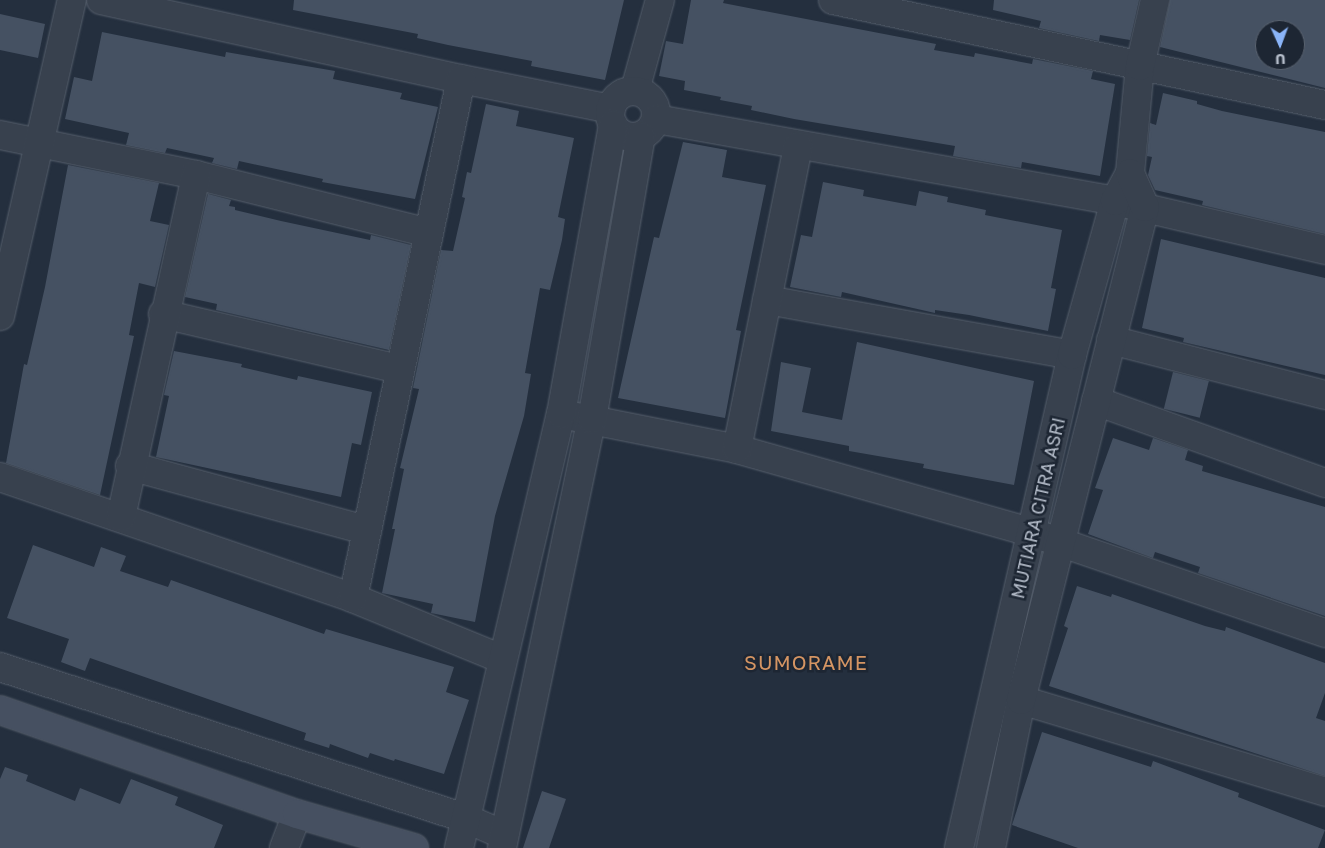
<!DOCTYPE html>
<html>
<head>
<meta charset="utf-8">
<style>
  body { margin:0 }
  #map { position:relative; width:1325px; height:848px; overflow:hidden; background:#242f3e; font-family:"Golos Text",sans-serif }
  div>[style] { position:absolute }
  .building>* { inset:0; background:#455162; transform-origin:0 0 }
  .roads { filter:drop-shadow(0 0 1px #565f6c) drop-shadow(0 0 1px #565f6c) }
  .street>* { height:28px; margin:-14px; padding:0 14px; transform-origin:14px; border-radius:14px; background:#38414e }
  .street>.ring { margin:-14px; padding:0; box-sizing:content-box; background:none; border:28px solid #38414e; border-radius:50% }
  .secondary>* { height:28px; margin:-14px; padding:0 14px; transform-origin:14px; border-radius:14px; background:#465061 }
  span { translate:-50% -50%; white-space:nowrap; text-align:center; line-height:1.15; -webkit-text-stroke:5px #1d2633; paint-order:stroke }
  .street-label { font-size:18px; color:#b4bcc9 }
  .quarter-label { font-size:20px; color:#d59563; letter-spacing:1px }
  .north { position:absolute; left:1255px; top:20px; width:50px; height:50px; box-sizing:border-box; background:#1d2633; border:1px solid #59626f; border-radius:50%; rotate:178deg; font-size:14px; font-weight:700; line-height:20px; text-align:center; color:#b4bcc9 }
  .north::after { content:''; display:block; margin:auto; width:18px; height:22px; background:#8ab4f8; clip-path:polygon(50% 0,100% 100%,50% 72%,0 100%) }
</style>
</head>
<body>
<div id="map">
  <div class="building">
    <div style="clip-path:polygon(294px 0,624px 0,605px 80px,531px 66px,532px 61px,448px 45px,417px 38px,418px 34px,293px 10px)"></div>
    <div style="clip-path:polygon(691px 0,724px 0,723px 3px,936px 44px,934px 50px,974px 57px,975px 53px,1032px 64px,1033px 59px,1093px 71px,1091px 79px,1115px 84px,1100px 176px,1022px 162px,1021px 168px,953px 156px,955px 146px,794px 119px,751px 110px,752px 106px,720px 100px,721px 97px,684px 90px,685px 81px,659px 76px,666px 41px,683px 44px)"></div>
    <div style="clip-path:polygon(994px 0,1139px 0,1130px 40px,1100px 35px,1099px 41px,1039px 28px,1041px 21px,993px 10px)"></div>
    <div style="clip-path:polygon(evenodd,1170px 0,1325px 0,1325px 88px,1160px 47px,1170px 0,1265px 30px,1295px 30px,1295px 60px,1265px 60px,1265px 30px)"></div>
    <div style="clip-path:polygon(0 14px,45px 24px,38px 58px,0 50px)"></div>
    <div style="clip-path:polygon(102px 32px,225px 57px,226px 52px,335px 71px,333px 79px,402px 93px,400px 99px,438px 107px,415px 199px,322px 182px,323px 179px,239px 161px,237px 169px,212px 163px,214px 158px,167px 148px,165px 153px,126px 145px,129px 133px,65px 119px,74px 77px,92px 81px)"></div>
    <div style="clip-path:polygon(1163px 93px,1197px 101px,1197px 104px,1222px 111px,1325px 132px,1325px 234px,1202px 205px,1203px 201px,1155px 190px,1148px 175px,1152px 157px,1147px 156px,1150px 123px,1156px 125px)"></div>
    <div style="clip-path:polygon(486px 104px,519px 111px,516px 126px,574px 138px,558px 217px,565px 219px,562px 240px,550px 290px,540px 288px,525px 373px,531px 374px,524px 416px,495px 516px,475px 622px,431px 613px,433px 604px,382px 593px,395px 529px,392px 529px,404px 469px,400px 468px,419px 389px,413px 388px,441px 250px,453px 251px,465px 198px,462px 197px,467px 172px,471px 173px)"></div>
    <div style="clip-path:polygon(683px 142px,727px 150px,722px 177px,766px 185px,736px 330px,741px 331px,725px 418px,618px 398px,654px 237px,659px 238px)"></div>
    <div style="clip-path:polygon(68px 165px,159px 183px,150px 221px,169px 225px,155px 287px,139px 283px,129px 335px,134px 336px,100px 495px,6px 463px,24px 364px,27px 365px,45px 287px)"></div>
    <div style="clip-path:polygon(823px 182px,864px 190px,863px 196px,916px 206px,919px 191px,948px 197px,947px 202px,986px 210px,985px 215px,1062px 230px,1051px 288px,1056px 289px,1048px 331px,969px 315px,935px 310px,935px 313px,842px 292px,841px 297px,790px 287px,801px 235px,812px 237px)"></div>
    <div style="clip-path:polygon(208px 194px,231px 200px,229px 206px,235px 207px,235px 210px,281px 221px,370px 240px,371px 235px,411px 245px,389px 350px,216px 310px,217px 304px,185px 297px)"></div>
    <div style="clip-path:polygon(1161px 239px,1325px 278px,1325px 375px,1183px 342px,1184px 338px,1142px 328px)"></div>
    <div style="clip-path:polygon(857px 342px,1034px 381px,1014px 485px,923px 468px,924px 464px,849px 451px,849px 446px,771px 431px,781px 362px,811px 368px,802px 412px,842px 420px)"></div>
    <div style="clip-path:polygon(174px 351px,242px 364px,241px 367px,297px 380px,298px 376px,372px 392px,361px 445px,352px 443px,341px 497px,156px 457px,169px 396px,164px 395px)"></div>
    <div style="left:1173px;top:372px;width:37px;height:38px;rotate:14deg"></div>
    <div style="clip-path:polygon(1113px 438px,1149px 450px,1153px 438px,1188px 450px,1185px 460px,1203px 466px,1202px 471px,1325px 507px,1325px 616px,1198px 573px,1200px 567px,1155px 552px,1153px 558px,1088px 534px,1103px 490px,1095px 488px)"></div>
    <div style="clip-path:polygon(33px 545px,94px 567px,101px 547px,126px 556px,120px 571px,168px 587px,171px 580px,324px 634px,326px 629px,454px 667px,446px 692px,469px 700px,444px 774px,395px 759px,394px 761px,370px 753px,368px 758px,330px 744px,329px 748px,304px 740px,306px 733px,90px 658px,85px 671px,61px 662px,69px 639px,7px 618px)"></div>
    <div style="clip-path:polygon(1077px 586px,1111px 597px,1112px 594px,1205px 626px,1225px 631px,1226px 627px,1325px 663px,1325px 693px,1316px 718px,1325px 721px,1325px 776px,1049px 686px,1068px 628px,1064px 626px)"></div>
    <div style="clip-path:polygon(1042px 732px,1151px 767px,1153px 761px,1239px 793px,1238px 797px,1325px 830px,1318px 848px,1078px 848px,1012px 825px)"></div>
    <div style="clip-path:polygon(5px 767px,28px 775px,26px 781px,75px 801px,80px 788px,120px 804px,131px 779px,178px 797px,175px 805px,223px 825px,214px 848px,0 848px,0 779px)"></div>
    <div style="clip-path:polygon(542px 791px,566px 799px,549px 848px,523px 848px)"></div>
  </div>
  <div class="roads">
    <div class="street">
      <div style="left:101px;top:0;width:369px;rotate:12.4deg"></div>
      <div style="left:461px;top:79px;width:153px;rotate:11.3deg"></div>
      <div style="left:833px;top:0;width:503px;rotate:12.05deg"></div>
      <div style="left:635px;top:90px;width:93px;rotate:-74.5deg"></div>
      <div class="ring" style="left:610px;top:91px;width:18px;height:18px"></div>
      <div style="left:656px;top:119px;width:466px;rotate:10.1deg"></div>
      <div style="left:1115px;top:201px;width:216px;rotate:13.1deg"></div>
      <div style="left:0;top:135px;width:200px;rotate:11.5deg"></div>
      <div style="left:196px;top:175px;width:239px;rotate:14deg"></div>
      <div style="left:767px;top:300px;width:310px;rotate:10.2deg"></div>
      <div style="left:163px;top:314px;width:242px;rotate:13.1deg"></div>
      <div style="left:0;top:316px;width:324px;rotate:-77.2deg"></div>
      <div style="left:1111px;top:340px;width:221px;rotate:14.4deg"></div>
      <div style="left:1096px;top:401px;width:243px;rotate:19.7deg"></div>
      <div style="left:561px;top:414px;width:179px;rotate:11.2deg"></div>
      <div style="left:737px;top:449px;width:308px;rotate:15.8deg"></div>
      <div style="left:1033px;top:533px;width:309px;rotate:18.9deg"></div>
      <div style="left:737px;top:449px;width:309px;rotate:-78.6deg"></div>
      <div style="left:130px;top:466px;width:245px;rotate:15.2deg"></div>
      <div style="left:0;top:477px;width:373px;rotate:18.9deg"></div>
      <div style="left:353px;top:598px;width:161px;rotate:22.3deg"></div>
      <div style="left:121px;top:517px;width:350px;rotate:-77.6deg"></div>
      <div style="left:353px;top:598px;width:530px;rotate:-78.24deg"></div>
      <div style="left:0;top:667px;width:491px;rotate:18deg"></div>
      <div style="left:467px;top:819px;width:40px;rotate:23.4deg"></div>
      <div style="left:1021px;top:700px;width:318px;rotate:16.8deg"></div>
      <div style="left:284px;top:848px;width:36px;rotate:-69deg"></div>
      <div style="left:459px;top:848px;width:446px;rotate:-76.8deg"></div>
      <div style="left:561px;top:414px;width:294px;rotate:-79.8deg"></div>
      <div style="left:502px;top:848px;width:438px;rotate:-78.2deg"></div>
      <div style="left:592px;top:419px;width:287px;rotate:-80.2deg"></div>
      <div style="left:959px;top:848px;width:506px;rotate:-77.09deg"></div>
      <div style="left:1072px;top:355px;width:160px;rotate:-74.4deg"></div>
      <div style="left:1115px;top:201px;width:32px;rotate:-62deg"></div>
      <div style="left:1130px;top:173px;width:107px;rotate:-84.7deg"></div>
      <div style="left:1140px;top:66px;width:68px;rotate:-77.2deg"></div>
      <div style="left:991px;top:848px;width:151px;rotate:-78.5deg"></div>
      <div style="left:1021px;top:700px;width:508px;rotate:-75.88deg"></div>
      <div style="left:1145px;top:207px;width:37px;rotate:-114deg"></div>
    </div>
    <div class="secondary">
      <div style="left:0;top:710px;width:315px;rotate:19.3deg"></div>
      <div style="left:297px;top:814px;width:122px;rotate:16.2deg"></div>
    </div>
  </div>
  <div class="street-label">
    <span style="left:1038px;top:508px;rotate:-77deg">MUTIARA CITRA ASRI</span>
  </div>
  <div class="quarter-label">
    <span style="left:806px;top:662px">SUMORAME</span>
  </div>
  <div class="north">U</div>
</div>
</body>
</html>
